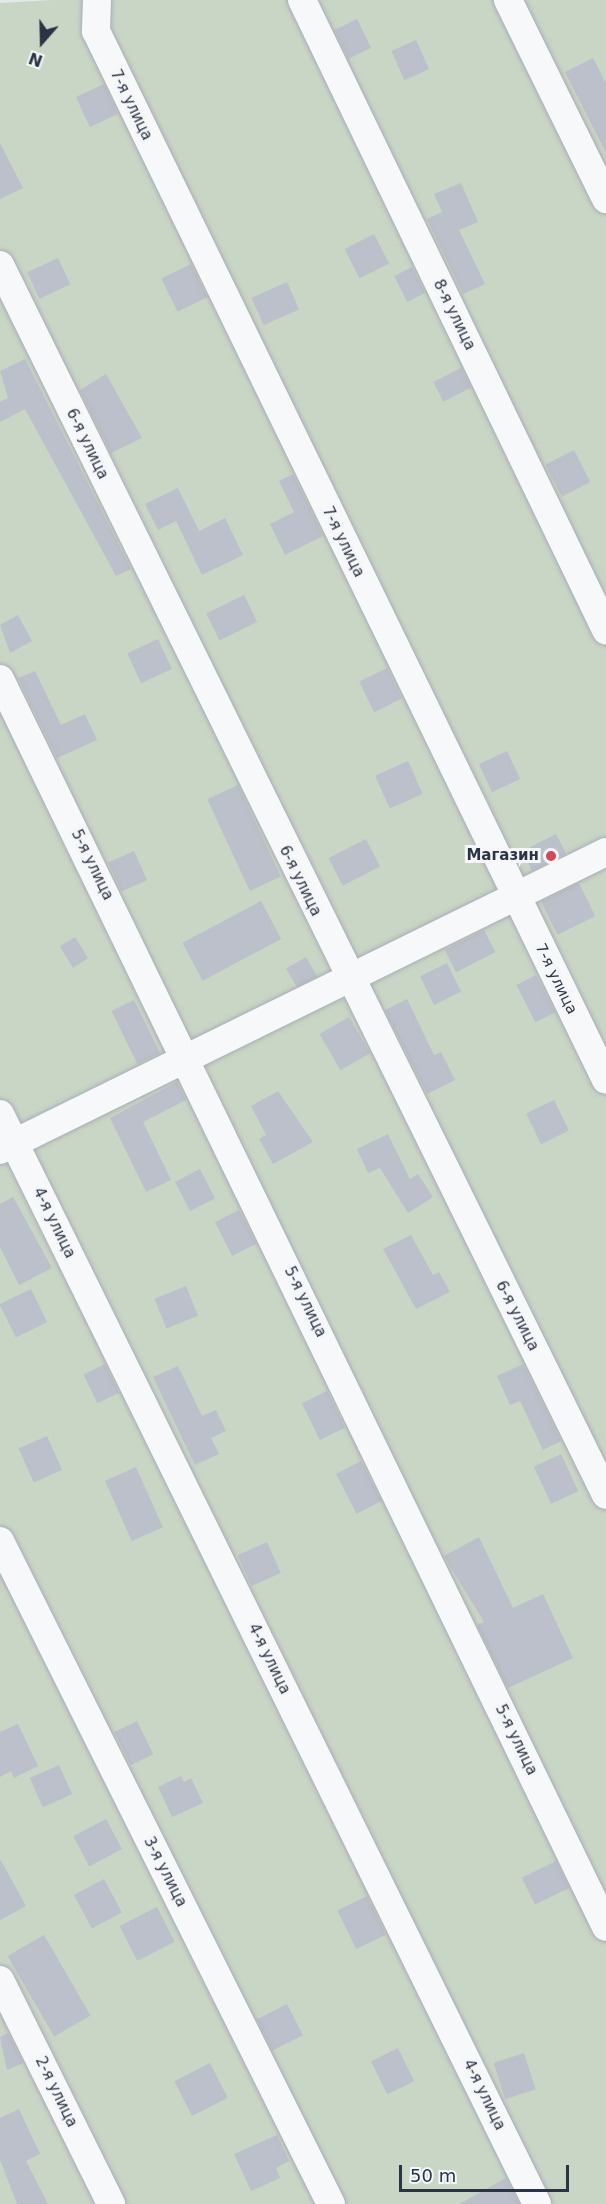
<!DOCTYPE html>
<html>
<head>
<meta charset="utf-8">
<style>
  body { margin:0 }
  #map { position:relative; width:606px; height:2204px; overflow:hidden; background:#e4e7ec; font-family:"DejaVu Sans",sans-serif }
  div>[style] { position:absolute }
  .green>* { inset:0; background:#c9d6c5 }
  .building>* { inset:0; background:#bbc0ca; transform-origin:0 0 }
  .roads { filter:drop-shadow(0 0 2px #a9aeb7) drop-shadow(0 0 2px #a9aeb7) }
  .minor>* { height:28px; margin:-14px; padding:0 14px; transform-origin:14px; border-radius:14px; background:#f7f8fa }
  .dots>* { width:16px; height:16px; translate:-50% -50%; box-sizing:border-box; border:3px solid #f4f6f9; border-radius:50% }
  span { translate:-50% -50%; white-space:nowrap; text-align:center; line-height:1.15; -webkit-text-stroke:6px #f4f6f9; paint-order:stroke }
  .street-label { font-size:15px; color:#2b3445 }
  .poi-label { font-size:15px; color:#2b3445; font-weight:700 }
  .right { translate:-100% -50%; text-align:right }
  .north { position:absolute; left:12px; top:12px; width:60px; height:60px; -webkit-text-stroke:4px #f4f6f9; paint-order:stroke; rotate:200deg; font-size:16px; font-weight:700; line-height:24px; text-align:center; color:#2b3445 }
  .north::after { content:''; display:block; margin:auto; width:21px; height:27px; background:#2b3445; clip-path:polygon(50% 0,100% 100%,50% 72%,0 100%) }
  .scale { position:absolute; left:399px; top:2165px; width:170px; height:27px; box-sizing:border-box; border:3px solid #2b3445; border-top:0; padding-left:8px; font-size:18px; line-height:21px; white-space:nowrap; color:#2b3445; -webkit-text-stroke:4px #f4f6f9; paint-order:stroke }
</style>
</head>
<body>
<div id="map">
  <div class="green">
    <div style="clip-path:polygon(52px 0,606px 0,606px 2204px,0 2204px,0 3px)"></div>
  </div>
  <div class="building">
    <div style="left:357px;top:19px;width:32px;height:25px;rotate:64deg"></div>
    <div style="left:416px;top:40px;width:32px;height:27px;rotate:66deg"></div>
    <div style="clip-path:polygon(593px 58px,606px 83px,606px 153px,565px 72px)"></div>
    <div style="left:104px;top:84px;width:33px;height:31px;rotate:65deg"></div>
    <div style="clip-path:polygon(0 143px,23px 188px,0 199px)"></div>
    <div style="clip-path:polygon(461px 183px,478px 222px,459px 230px,485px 284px,463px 294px,427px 219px,442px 212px,434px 194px)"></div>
    <div style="left:374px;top:234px;width:33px;height:33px;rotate:63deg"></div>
    <div style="left:58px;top:258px;width:29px;height:34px;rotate:65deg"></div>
    <div style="left:191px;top:264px;width:37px;height:33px;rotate:64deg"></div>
    <div style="left:412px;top:267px;width:29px;height:20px;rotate:63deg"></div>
    <div style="left:287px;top:282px;width:30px;height:39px;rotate:66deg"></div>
    <div style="clip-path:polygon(25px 359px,131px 569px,116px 576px,25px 409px,0 422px,0 402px,8px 398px,0 371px)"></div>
    <div style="left:461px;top:368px;width:22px;height:31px;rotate:63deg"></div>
    <div style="clip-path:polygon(106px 374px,142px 438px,111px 453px,80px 390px)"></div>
    <div style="left:574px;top:450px;width:36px;height:32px;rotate:63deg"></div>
    <div style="clip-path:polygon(293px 474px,323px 536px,285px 555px,270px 524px,294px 512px,279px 481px)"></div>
    <div style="clip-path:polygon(178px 488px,199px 531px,225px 518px,243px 555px,202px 575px,176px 521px,158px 530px,145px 504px)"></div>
    <div style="left:244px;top:595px;width:30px;height:42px;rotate:64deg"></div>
    <div style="clip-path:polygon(18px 615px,32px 641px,10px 653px,0 625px)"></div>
    <div style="left:158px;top:639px;width:33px;height:34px;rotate:65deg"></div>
    <div style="left:387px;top:668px;width:34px;height:31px;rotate:64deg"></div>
    <div style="clip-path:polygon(35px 671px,61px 725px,85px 714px,97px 740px,57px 758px,18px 678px)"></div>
    <div style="left:507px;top:751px;width:31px;height:31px;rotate:65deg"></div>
    <div style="left:408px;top:761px;width:36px;height:36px;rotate:66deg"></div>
    <div style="left:238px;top:785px;width:101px;height:34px;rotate:65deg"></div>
    <div style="left:556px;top:834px;width:22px;height:38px;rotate:63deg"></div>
    <div style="left:366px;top:839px;width:31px;height:42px;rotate:63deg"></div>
    <div style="left:134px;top:851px;width:32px;height:28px;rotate:66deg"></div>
    <div style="left:579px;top:883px;width:37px;height:42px;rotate:64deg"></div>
    <div style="left:261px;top:901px;width:43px;height:89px;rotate:62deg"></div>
    <div style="left:484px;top:930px;width:25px;height:44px;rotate:63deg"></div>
    <div style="left:75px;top:937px;width:25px;height:18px;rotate:58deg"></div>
    <div style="left:306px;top:957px;width:22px;height:23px;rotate:60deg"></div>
    <div style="left:447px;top:963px;width:32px;height:30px;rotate:64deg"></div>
    <div style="left:536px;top:975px;width:42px;height:22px;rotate:63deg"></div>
    <div style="clip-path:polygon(407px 999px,434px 1055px,441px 1052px,455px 1080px,427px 1094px,385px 1010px)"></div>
    <div style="left:134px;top:1000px;width:59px;height:25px;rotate:64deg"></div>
    <div style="left:349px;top:1017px;width:42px;height:34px;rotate:60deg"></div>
    <div style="clip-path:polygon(177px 1082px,186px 1100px,143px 1122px,171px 1180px,146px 1192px,110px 1118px)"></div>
    <div style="clip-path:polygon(278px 1091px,313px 1142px,273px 1164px,259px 1139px,266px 1135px,251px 1106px)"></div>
    <div style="left:554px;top:1100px;width:34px;height:31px;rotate:64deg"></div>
    <div style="clip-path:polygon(388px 1134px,410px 1179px,418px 1174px,433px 1197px,408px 1213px,380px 1168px,368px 1173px,357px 1149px)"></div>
    <div style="left:200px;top:1169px;width:33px;height:28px;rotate:63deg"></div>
    <div style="clip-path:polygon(13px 1197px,52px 1268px,19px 1285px,0 1247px,0 1204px)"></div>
    <div style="left:239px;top:1210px;width:38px;height:27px;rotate:63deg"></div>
    <div style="clip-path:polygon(411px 1235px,433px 1275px,439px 1272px,450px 1292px,416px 1309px,383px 1249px)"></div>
    <div style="left:186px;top:1286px;width:32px;height:34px;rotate:68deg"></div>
    <div style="left:31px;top:1289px;width:37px;height:35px;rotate:64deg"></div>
    <div style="left:105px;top:1364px;width:32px;height:24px;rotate:64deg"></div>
    <div style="clip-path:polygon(523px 1364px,561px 1441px,543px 1450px,520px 1401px,510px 1405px,497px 1376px)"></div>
    <div style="clip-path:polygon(178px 1366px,202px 1416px,216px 1410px,226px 1431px,211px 1438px,219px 1454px,195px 1465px,153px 1377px)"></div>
    <div style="left:327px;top:1391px;width:41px;height:28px;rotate:64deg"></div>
    <div style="left:47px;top:1436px;width:37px;height:31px;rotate:66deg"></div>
    <div style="left:561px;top:1454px;width:41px;height:30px;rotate:65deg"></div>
    <div style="left:361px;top:1461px;width:45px;height:28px;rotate:63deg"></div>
    <div style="left:136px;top:1467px;width:66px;height:34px;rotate:66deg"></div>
    <div style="clip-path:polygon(479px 1537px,513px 1608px,543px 1594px,573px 1658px,508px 1688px,477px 1625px,484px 1622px,444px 1556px)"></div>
    <div style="left:267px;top:1542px;width:34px;height:32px;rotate:66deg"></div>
    <div style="left:137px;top:1721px;width:37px;height:25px;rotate:64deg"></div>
    <div style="clip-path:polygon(18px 1724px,38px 1766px,14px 1778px,11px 1771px,0 1777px,0 1732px)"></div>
    <div style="left:59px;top:1765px;width:32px;height:32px;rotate:66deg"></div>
    <div style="clip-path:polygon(181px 1776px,184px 1782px,191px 1778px,203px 1803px,172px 1817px,158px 1787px)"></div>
    <div style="left:106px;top:1819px;width:34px;height:37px;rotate:62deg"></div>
    <div style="clip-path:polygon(0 1859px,26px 1906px,0 1920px)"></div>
    <div style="left:556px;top:1861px;width:30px;height:38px;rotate:64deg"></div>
    <div style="left:104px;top:1879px;width:38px;height:34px;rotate:62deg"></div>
    <div style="left:367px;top:1896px;width:43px;height:33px;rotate:64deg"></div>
    <div style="left:157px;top:1907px;width:39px;height:42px;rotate:63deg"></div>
    <div style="left:44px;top:1935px;width:93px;height:42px;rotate:60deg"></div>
    <div style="left:287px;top:2004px;width:35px;height:34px;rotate:63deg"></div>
    <div style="clip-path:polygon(8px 2033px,23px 2063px,7px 2070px,0 2037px)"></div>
    <div style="left:398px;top:2048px;width:37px;height:30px;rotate:64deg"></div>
    <div style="left:524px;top:2053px;width:38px;height:32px;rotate:72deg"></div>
    <div style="left:210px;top:2063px;width:39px;height:40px;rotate:63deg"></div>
    <div style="clip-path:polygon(19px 2109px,40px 2154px,26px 2161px,48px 2204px,17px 2204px,0 2160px,0 2118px)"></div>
    <div style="clip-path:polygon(277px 2135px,289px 2161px,276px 2168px,280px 2178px,251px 2191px,234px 2154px)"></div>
    <div style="clip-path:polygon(506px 2178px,519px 2204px,459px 2204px)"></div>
  </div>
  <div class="roads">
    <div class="minor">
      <div style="left:97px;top:0;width:31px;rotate:92deg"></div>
      <div style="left:96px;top:31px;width:1166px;rotate:64.07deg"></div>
      <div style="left:302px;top:0;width:700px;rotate:64.24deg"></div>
      <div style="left:508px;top:0;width:222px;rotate:63.8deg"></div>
      <div style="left:0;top:265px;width:1371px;rotate:63.77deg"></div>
      <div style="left:0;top:679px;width:1387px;rotate:64.1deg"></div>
      <div style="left:0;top:1114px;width:1215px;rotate:63.77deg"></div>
      <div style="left:0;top:1150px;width:675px;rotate:-26.19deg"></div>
      <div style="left:0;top:1541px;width:741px;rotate:63.47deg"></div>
      <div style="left:0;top:1980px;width:250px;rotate:63.6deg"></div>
    </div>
  </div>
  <div class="dots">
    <div style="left:551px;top:856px;background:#d1495b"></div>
  </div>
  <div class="street-label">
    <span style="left:131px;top:105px;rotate:64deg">7-я улица</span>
    <span style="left:454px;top:315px;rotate:64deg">8-я улица</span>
    <span style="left:87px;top:444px;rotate:64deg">6-я улица</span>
    <span style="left:343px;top:542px;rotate:64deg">7-я улица</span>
    <span style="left:92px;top:865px;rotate:64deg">5-я улица</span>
    <span style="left:300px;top:881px;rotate:64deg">6-я улица</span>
    <span style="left:556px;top:979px;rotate:64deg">7-я улица</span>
    <span style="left:54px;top:1223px;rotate:64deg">4-я улица</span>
    <span style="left:305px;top:1302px;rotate:64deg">5-я улица</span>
    <span style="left:517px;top:1316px;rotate:63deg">6-я улица</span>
    <span style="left:269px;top:1659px;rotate:64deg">4-я улица</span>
    <span style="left:516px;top:1740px;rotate:64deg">5-я улица</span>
    <span style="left:165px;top:1872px;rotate:63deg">3-я улица</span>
    <span style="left:56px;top:2092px;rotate:64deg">2-я улица</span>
    <span style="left:484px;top:2095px;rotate:64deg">4-я улица</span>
  </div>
  <div class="poi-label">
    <span class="right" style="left:539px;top:856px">Магазин</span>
  </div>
  <div class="north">N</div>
  <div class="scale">50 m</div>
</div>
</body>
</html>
